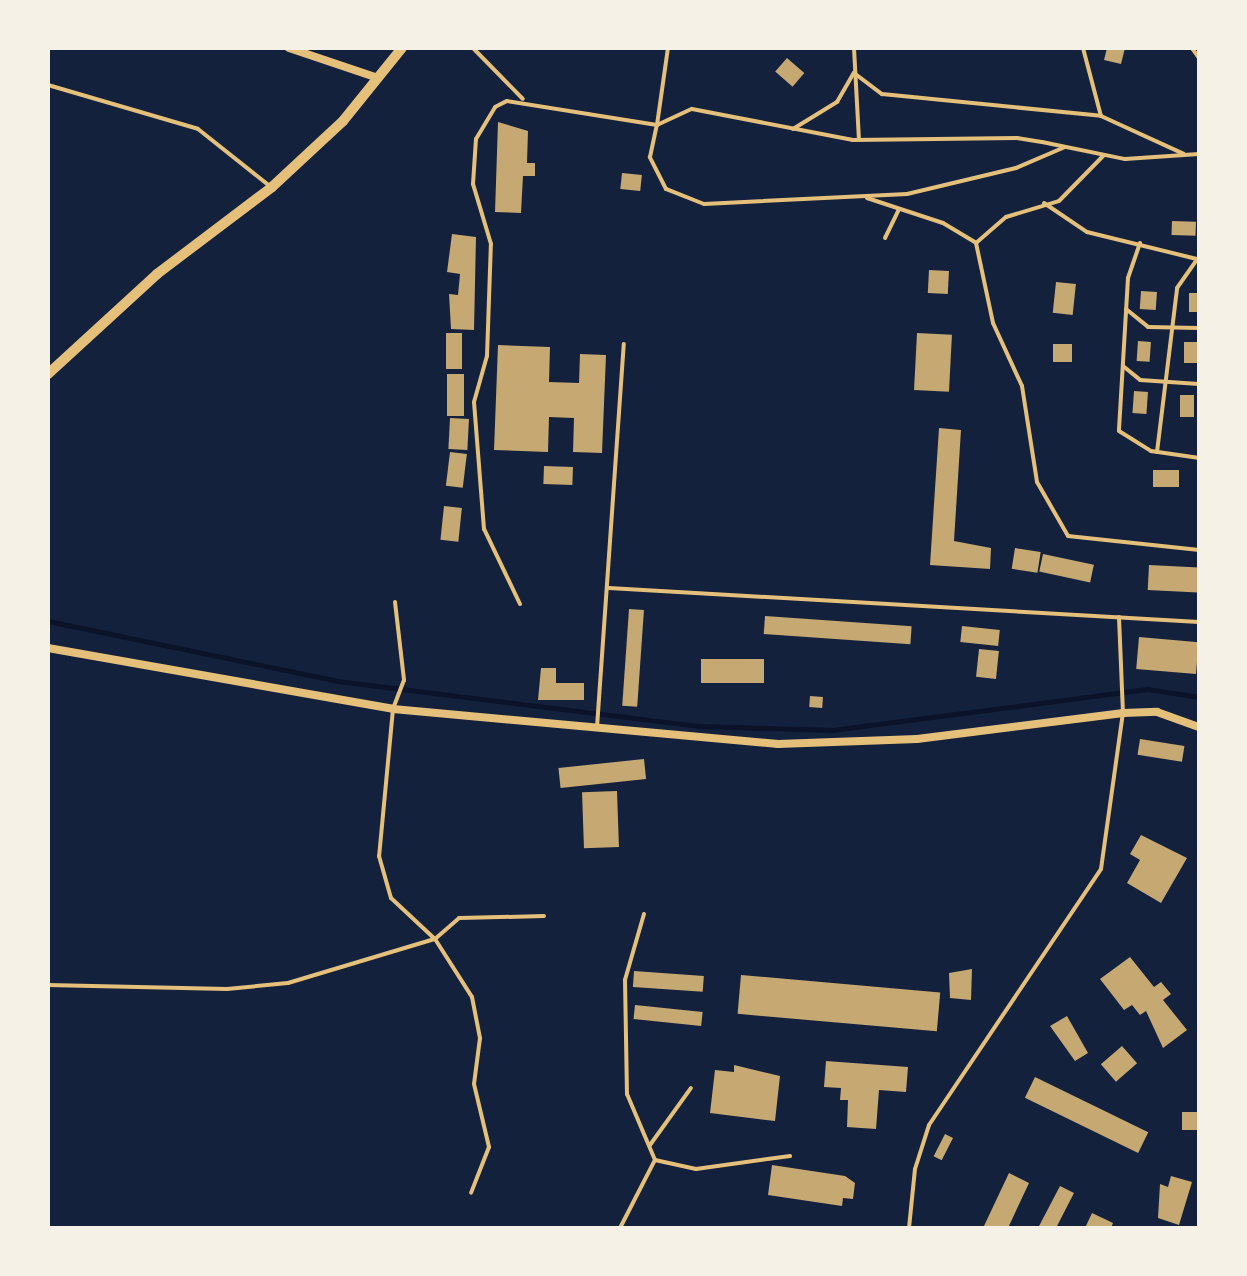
<!DOCTYPE html>
<html>
<head>
<meta charset="utf-8">
<style>
  body { margin:0 }
  #map { position:relative; width:1247px; height:1276px; overflow:hidden; background:#14213d; font-family:"Nunito Sans",sans-serif }
  div>[style] { position:absolute }
  .stream>* { height:5px; margin:-2.5px; padding:0 2.5px; transform-origin:2.5px; border-radius:2.5px; background:#0b132b }
  .building>* { inset:0; background:#c6a872; transform-origin:0 0 }
  .service>* { height:4px; margin:-2px; padding:0 2px; transform-origin:2px; border-radius:2px; background:#e5c07b }
  .minor>* { height:8px; margin:-4px; padding:0 4px; transform-origin:4px; border-radius:4px; background:#e5c07b }
  .tertiary>* { height:10px; margin:-5px; padding:0 5px; transform-origin:5px; border-radius:5px; background:#e5c07b }
  span { translate:-50% -50%; white-space:nowrap; text-align:center; line-height:1.15; -webkit-text-stroke:8px #f6f1e7; paint-order:stroke }
  .frame { position:absolute; inset:0; border:50px solid #f6f1e7; pointer-events:none }
</style>
</head>
<body>
<div id="map">
  <div class="stream">
    <div style="left:48px;top:621px;width:295px;rotate:11.7deg"></div>
    <div style="left:337px;top:681px;width:365px;rotate:7.1deg"></div>
    <div style="left:699px;top:726px;width:133px;rotate:1.7deg"></div>
    <div style="left:832px;top:730px;width:318px;rotate:-7.4deg"></div>
    <div style="left:1147px;top:689px;width:53px;rotate:8.7deg"></div>
  </div>
  <div class="building">
    <div style="clip-path:polygon(1107px 48px,1125px 48px,1121px 64px,1104px 60px)"></div>
    <div style="left:787px;top:58px;width:23px;height:18px;rotate:41deg"></div>
    <div style="clip-path:polygon(498px 122px,528px 131px,527px 163px,535px 163px,535px 176px,523px 176px,521px 213px,495px 212px)"></div>
    <div style="left:622px;top:173px;width:20px;height:16px;rotate:6deg"></div>
    <div style="left:1172px;top:221px;width:24px;height:14px;rotate:2deg"></div>
    <div style="clip-path:polygon(452px 234px,476px 237px,474px 330px,451px 329px,449px 294px,458px 295px,460px 274px,447px 272px)"></div>
    <div style="left:929px;top:270px;width:20px;height:23px;rotate:3deg"></div>
    <div style="left:1056px;top:282px;width:20px;height:31px;rotate:6deg"></div>
    <div style="left:1141px;top:291px;width:16px;height:18px;rotate:4deg"></div>
    <div style="left:1189px;top:293px;width:10px;height:19px"></div>
    <div style="left:446px;top:333px;width:16px;height:36px"></div>
    <div style="left:917px;top:333px;width:35px;height:57px;rotate:3deg"></div>
    <div style="left:1138px;top:341px;width:13px;height:20px;rotate:4deg"></div>
    <div style="left:1184px;top:342px;width:15px;height:21px"></div>
    <div style="left:1053px;top:344px;width:19px;height:18px"></div>
    <div style="clip-path:polygon(498px 345px,550px 347px,549px 382px,579px 383px,580px 354px,606px 355px,602px 453px,573px 452px,574px 418px,549px 417px,548px 452px,494px 450px)"></div>
    <div style="left:447px;top:374px;width:17px;height:42px"></div>
    <div style="left:1134px;top:391px;width:14px;height:22px;rotate:4deg"></div>
    <div style="left:1180px;top:395px;width:14px;height:22px"></div>
    <div style="left:450px;top:418px;width:19px;height:31px;rotate:3deg"></div>
    <div style="clip-path:polygon(939px 428px,961px 430px,954px 541px,991px 548px,990px 569px,930px 565px)"></div>
    <div style="left:450px;top:452px;width:17px;height:34px;rotate:7deg"></div>
    <div style="left:544px;top:466px;width:29px;height:18px;rotate:2deg"></div>
    <div style="left:1153px;top:470px;width:26px;height:17px"></div>
    <div style="left:444px;top:506px;width:18px;height:34px;rotate:6deg"></div>
    <div style="left:1015px;top:548px;width:26px;height:21px;rotate:9deg"></div>
    <div style="left:1043px;top:554px;width:52px;height:18px;rotate:12deg"></div>
    <div style="left:1149px;top:565px;width:50px;height:25px;rotate:3deg"></div>
    <div style="left:629px;top:609px;width:15px;height:97px;rotate:4deg"></div>
    <div style="left:765px;top:616px;width:147px;height:18px;rotate:4deg"></div>
    <div style="left:962px;top:626px;width:38px;height:16px;rotate:6deg"></div>
    <div style="left:1139px;top:637px;width:60px;height:32px;rotate:5deg"></div>
    <div style="left:979px;top:649px;width:20px;height:28px;rotate:6deg"></div>
    <div style="left:701px;top:659px;width:63px;height:24px"></div>
    <div style="clip-path:polygon(541px 668px,556px 668px,556px 683px,584px 683px,584px 700px,538px 700px)"></div>
    <div style="left:810px;top:696px;width:13px;height:11px;rotate:4deg"></div>
    <div style="left:1140px;top:739px;width:45px;height:16px;rotate:9deg"></div>
    <div style="left:644px;top:759px;width:20px;height:86px;rotate:84deg"></div>
    <div style="left:617px;top:791px;width:56px;height:35px;rotate:88deg"></div>
    <div style="clip-path:polygon(1141px 835px,1187px 858px,1161px 903px,1127px 883px,1140px 860px,1130px 854px)"></div>
    <div style="clip-path:polygon(1130px 957px,1154px 987px,1161px 982px,1171px 994px,1163px 1000px,1187px 1030px,1163px 1048px,1146px 1011px,1140px 1015px,1132px 1005px,1124px 1010px,1100px 979px)"></div>
    <div style="clip-path:polygon(972px 969px,971px 1000px,950px 998px,949px 973px)"></div>
    <div style="left:634px;top:971px;width:70px;height:16px;rotate:4deg"></div>
    <div style="left:741px;top:975px;width:200px;height:39px;rotate:5deg"></div>
    <div style="left:635px;top:1005px;width:68px;height:14px;rotate:6deg"></div>
    <div style="clip-path:polygon(1067px 1016px,1088px 1053px,1075px 1061px,1050px 1026px)"></div>
    <div style="left:1122px;top:1046px;width:23px;height:28px;rotate:49deg"></div>
    <div style="clip-path:polygon(826px 1061px,908px 1067px,906px 1092px,879px 1090px,876px 1129px,847px 1127px,848px 1100px,840px 1100px,841px 1088px,824px 1087px)"></div>
    <div style="clip-path:polygon(734px 1065px,780px 1076px,775px 1121px,710px 1113px,715px 1070px,734px 1072px)"></div>
    <div style="left:1035px;top:1077px;width:126px;height:23px;rotate:26deg"></div>
    <div style="left:1182px;top:1112px;width:17px;height:18px"></div>
    <div style="left:945px;top:1134px;width:9px;height:25px;rotate:27deg"></div>
    <div style="clip-path:polygon(772px 1165px,845px 1176px,855px 1183px,853px 1199px,843px 1198px,842px 1206px,768px 1195px)"></div>
    <div style="clip-path:polygon(1009px 1173px,1029px 1183px,1008px 1228px,983px 1228px)"></div>
    <div style="clip-path:polygon(1171px 1176px,1192px 1182px,1179px 1225px,1158px 1218px,1160px 1184px,1168px 1187px)"></div>
    <div style="clip-path:polygon(1060px 1186px,1074px 1193px,1056px 1228px,1038px 1228px)"></div>
    <div style="clip-path:polygon(1092px 1213px,1113px 1223px,1111px 1228px,1085px 1228px)"></div>
  </div>
  <div class="service">
    <div style="left:473px;top:48px;width:71px;rotate:45.6deg"></div>
    <div style="left:854px;top:48px;width:91px;rotate:86.9deg"></div>
    <div style="left:1083px;top:48px;width:70px;rotate:75.2deg"></div>
    <div style="left:1101px;top:116px;width:91px;rotate:24.6deg"></div>
    <div style="left:1192px;top:48px;width:12px;rotate:55deg"></div>
    <div style="left:48px;top:85px;width:156px;rotate:16.3deg"></div>
    <div style="left:198px;top:129px;width:93px;rotate:38.5deg"></div>
    <div style="left:793px;top:129px;width:52px;rotate:-31.5deg"></div>
    <div style="left:837px;top:102px;width:34px;rotate:-60deg"></div>
    <div style="left:854px;top:73px;width:35px;rotate:37deg"></div>
    <div style="left:882px;top:94px;width:220px;rotate:5.7deg"></div>
    <div style="left:1065px;top:147px;width:53px;rotate:156.8deg"></div>
    <div style="left:1016px;top:168px;width:112px;rotate:166.6deg"></div>
    <div style="left:907px;top:194px;width:203px;rotate:177.2deg"></div>
    <div style="left:704px;top:204px;width:41px;rotate:-158.5deg"></div>
    <div style="left:666px;top:189px;width:36px;rotate:-117deg"></div>
    <div style="left:650px;top:157px;width:33px;rotate:-78deg"></div>
    <div style="left:657px;top:125px;width:38px;rotate:-25deg"></div>
    <div style="left:692px;top:109px;width:164px;rotate:10.9deg"></div>
    <div style="left:853px;top:140px;width:164px;rotate:-0.7deg"></div>
    <div style="left:1017px;top:138px;width:25px;rotate:9deg"></div>
    <div style="left:1042px;top:142px;width:85px;rotate:11.6deg"></div>
    <div style="left:1125px;top:159px;width:74px;rotate:-3.9deg"></div>
    <div style="left:867px;top:198px;width:80px;rotate:18.2deg"></div>
    <div style="left:943px;top:223px;width:39px;rotate:31deg"></div>
    <div style="left:976px;top:243px;width:82px;rotate:78deg"></div>
    <div style="left:993px;top:323px;width:69px;rotate:65.3deg"></div>
    <div style="left:1022px;top:386px;width:97px;rotate:81.1deg"></div>
    <div style="left:1037px;top:482px;width:62px;rotate:60.1deg"></div>
    <div style="left:1068px;top:536px;width:132px;rotate:6.1deg"></div>
    <div style="left:1044px;top:203px;width:52px;rotate:34deg"></div>
    <div style="left:1087px;top:232px;width:113px;rotate:13.8deg"></div>
    <div style="left:885px;top:238px;width:32px;rotate:-64deg"></div>
    <div style="left:976px;top:243px;width:40px;rotate:-41deg"></div>
    <div style="left:1006px;top:217px;width:55px;rotate:-16.8deg"></div>
    <div style="left:1059px;top:201px;width:64px;rotate:-45.6deg"></div>
    <div style="left:1140px;top:243px;width:37px;rotate:109deg"></div>
    <div style="left:1128px;top:278px;width:153px;rotate:93.4deg"></div>
    <div style="left:1119px;top:431px;width:38px;rotate:32deg"></div>
    <div style="left:1151px;top:451px;width:49px;rotate:8.3deg"></div>
    <div style="left:1126px;top:309px;width:28px;rotate:39deg"></div>
    <div style="left:1148px;top:327px;width:51px;rotate:1.1deg"></div>
    <div style="left:1123px;top:366px;width:22px;rotate:39deg"></div>
    <div style="left:1140px;top:380px;width:59px;rotate:3.9deg"></div>
    <div style="left:1157px;top:452px;width:165px;rotate:-83deg"></div>
    <div style="left:1177px;top:288px;width:35px;rotate:-55deg"></div>
    <div style="left:609px;top:588px;width:591px;rotate:3.3deg"></div>
    <div style="left:395px;top:602px;width:79px;rotate:83.4deg"></div>
    <div style="left:404px;top:680px;width:31px;rotate:111deg"></div>
    <div style="left:393px;top:709px;width:148px;rotate:95.4deg"></div>
    <div style="left:379px;top:856px;width:44px;rotate:74.1deg"></div>
    <div style="left:391px;top:898px;width:60px;rotate:43deg"></div>
    <div style="left:435px;top:939px;width:69px;rotate:57.5deg"></div>
    <div style="left:472px;top:997px;width:42px;rotate:79deg"></div>
    <div style="left:480px;top:1038px;width:46px;rotate:97.4deg"></div>
    <div style="left:474px;top:1084px;width:65px;rotate:76.6deg"></div>
    <div style="left:489px;top:1147px;width:49px;rotate:111.4deg"></div>
    <div style="left:520px;top:604px;width:83px;rotate:-115.6deg"></div>
    <div style="left:484px;top:529px;width:127px;rotate:-94.5deg"></div>
    <div style="left:474px;top:402px;width:48px;rotate:-74.2deg"></div>
    <div style="left:487px;top:356px;width:112px;rotate:-88deg"></div>
    <div style="left:491px;top:244px;width:63px;rotate:-106.7deg"></div>
    <div style="left:473px;top:184px;width:45px;rotate:-86.2deg"></div>
    <div style="left:476px;top:139px;width:37px;rotate:-59deg"></div>
    <div style="left:495px;top:107px;width:13px;rotate:-27deg"></div>
    <div style="left:507px;top:101px;width:152px;rotate:9.1deg"></div>
    <div style="left:657px;top:125px;width:78px;rotate:-81.9deg"></div>
    <div style="left:597px;top:727px;width:384px;rotate:-86deg"></div>
    <div style="left:644px;top:914px;width:69px;rotate:106.1deg"></div>
    <div style="left:625px;top:980px;width:114px;rotate:89deg"></div>
    <div style="left:627px;top:1094px;width:72px;rotate:67deg"></div>
    <div style="left:655px;top:1160px;width:42px;rotate:12.4deg"></div>
    <div style="left:696px;top:1169px;width:95px;rotate:-7.9deg"></div>
    <div style="left:48px;top:985px;width:179px;rotate:1.3deg"></div>
    <div style="left:227px;top:989px;width:61px;rotate:-5.6deg"></div>
    <div style="left:288px;top:983px;width:153px;rotate:-16.7deg"></div>
    <div style="left:435px;top:939px;width:32px;rotate:-41deg"></div>
    <div style="left:459px;top:918px;width:85px;rotate:-1.3deg"></div>
    <div style="left:650px;top:1145px;width:70px;rotate:-54.3deg"></div>
    <div style="left:620px;top:1228px;width:76px;rotate:-62.8deg"></div>
    <div style="left:909px;top:1228px;width:59px;rotate:-84.2deg"></div>
    <div style="left:915px;top:1169px;width:46px;rotate:-72.3deg"></div>
    <div style="left:929px;top:1125px;width:308px;rotate:-56.1deg"></div>
    <div style="left:1101px;top:869px;width:158px;rotate:-82deg"></div>
    <div style="left:1123px;top:713px;width:96px;rotate:-92.4deg"></div>
  </div>
  <div class="minor">
    <div style="left:289px;top:48px;width:94px;rotate:18.6deg"></div>
    <div style="left:48px;top:648px;width:350px;rotate:10deg"></div>
    <div style="left:393px;top:709px;width:387px;rotate:5.2deg"></div>
    <div style="left:778px;top:744px;width:139px;rotate:-2.1deg"></div>
    <div style="left:917px;top:739px;width:208px;rotate:-7.2deg"></div>
    <div style="left:1123px;top:713px;width:34px;rotate:-2deg"></div>
    <div style="left:1157px;top:712px;width:45px;rotate:19.7deg"></div>
  </div>
  <div class="tertiary">
    <div style="left:48px;top:374px;width:148px;rotate:-42.5deg"></div>
    <div style="left:157px;top:274px;width:144px;rotate:-37.1deg"></div>
    <div style="left:272px;top:187px;width:97px;rotate:-42.9deg"></div>
    <div style="left:343px;top:121px;width:94px;rotate:-51.1deg"></div>
  </div>
  <div class="frame"></div>
</div>
</body>
</html>
